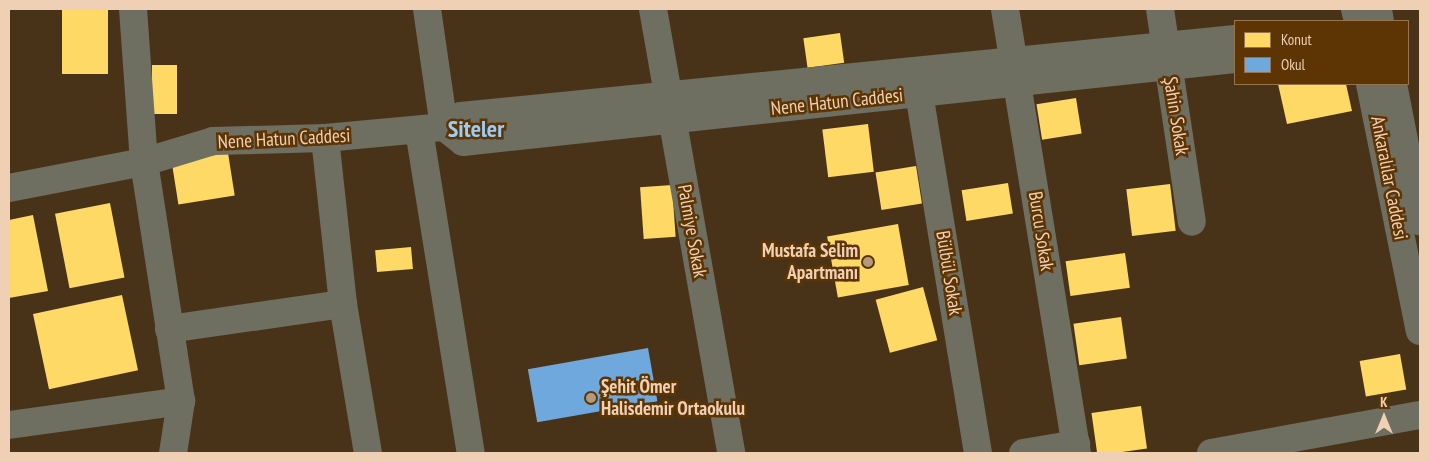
<!DOCTYPE html>
<html>
<head>
<meta charset="utf-8">
<style>
  body { margin:0 }
  #map { position:relative; width:1429px; height:462px; overflow:hidden; background:#493318; font-family:"PT Sans Narrow",sans-serif }
  div>[style] { position:absolute }
  .homes>* { inset:0; background:#ffd966; transform-origin:0 0 }
  .schools>* { inset:0; background:#6fa8dc; transform-origin:0 0 }
  .minor>* { height:28px; margin:-14px; padding:0 14px; transform-origin:14px; border-radius:14px; background:#6e6e61 }
  .dots>* { width:14px; height:14px; translate:-50% -50%; box-sizing:border-box; border:2px solid #5d3504; border-radius:50% }
  span { translate:-50% -50%; white-space:nowrap; text-align:center; line-height:1.15; -webkit-text-stroke:5px #5d3504; paint-order:stroke }
  .street-label { font-size:19px; color:#efd0b5 }
  .poi-label { font-size:19px; color:#efd0b5; font-weight:700 }
  .right { translate:-100% -50%; text-align:right }
  .left { translate:0 -50%; text-align:left }
  .district-label { font-size:24px; color:#9acdf7; font-weight:700 }
  .frame { position:absolute; inset:0; border:10px solid #efd0b5; pointer-events:none }
  .legend { position:absolute; left:1234px; top:20px; width:175px; height:65px; box-sizing:border-box; background:#5d3504; border:1px solid #97734b; margin:0; padding:6px 9px; list-style:none; font-size:15px; color:#efd0b5 }
  .legend li { display:flex; align-items:center; gap:10px; height:25px }
  .legend b { width:25px; border:1px solid #97734b }
  .north { position:absolute; left:1359px; top:392px; width:50px; height:50px; -webkit-text-stroke:4px #5d3504; paint-order:stroke; rotate:0deg; font-size:14px; font-weight:700; line-height:20px; text-align:center; color:#efd0b5 }
  .north::after { content:''; display:block; margin:auto; width:18px; height:22px; background:#efd0b5; clip-path:polygon(50% 0,100% 100%,50% 72%,0 100%) }
</style>
</head>
<body>
<div id="map">
  <div class="homes">
    <div style="left:62px;top:9px;width:46px;height:65px"></div>
    <div style="left:840px;top:33px;width:30px;height:37px;rotate:82deg"></div>
    <div style="left:152px;top:65px;width:25px;height:49px"></div>
    <div style="clip-path:polygon(1278px 84px,1346px 84px,1352px 111px,1287px 124px)"></div>
    <div style="left:1076px;top:98px;width:36px;height:40px;rotate:81deg"></div>
    <div style="left:868px;top:124px;width:48px;height:46px;rotate:83deg"></div>
    <div style="left:228px;top:153px;width:43px;height:57px;rotate:81deg"></div>
    <div style="left:916px;top:166px;width:38px;height:41px;rotate:81deg"></div>
    <div style="left:1008px;top:183px;width:31px;height:47px;rotate:81deg"></div>
    <div style="left:1170px;top:184px;width:47px;height:44px;rotate:83deg"></div>
    <div style="left:672px;top:185px;width:52px;height:32px;rotate:86deg"></div>
    <div style="left:110px;top:203px;width:76px;height:56px;rotate:79deg"></div>
    <div style="clip-path:polygon(33px 215px,48px 291px,9px 298px,9px 220px)"></div>
    <div style="left:898px;top:224px;width:62px;height:72px;rotate:80deg"></div>
    <div style="left:411px;top:247px;width:22px;height:36px;rotate:85deg"></div>
    <div style="left:1125px;top:253px;width:35px;height:60px;rotate:82deg"></div>
    <div style="left:923px;top:287px;width:55px;height:49px;rotate:75deg"></div>
    <div style="left:122px;top:295px;width:77px;height:91px;rotate:78deg"></div>
    <div style="left:1121px;top:317px;width:42px;height:48px;rotate:82deg"></div>
    <div style="left:1400px;top:354px;width:36px;height:41px;rotate:80deg"></div>
    <div style="left:1141px;top:406px;width:43px;height:50px;rotate:82deg"></div>
  </div>
  <div class="schools">
    <div style="left:648px;top:348px;width:54px;height:122px;rotate:80deg"></div>
  </div>
  <div class="minor">
    <div style="left:133px;top:9px;width:153px;rotate:85.9deg"></div>
    <div style="left:144px;top:162px;width:242px;rotate:81.2deg"></div>
    <div style="left:181px;top:401px;width:53px;rotate:98.7deg"></div>
    <div style="left:427px;top:9px;width:119px;rotate:81.8deg"></div>
    <div style="left:653px;top:9px;width:451px;rotate:80deg"></div>
    <div style="left:1005px;top:9px;width:450px;rotate:80.8deg"></div>
    <div style="left:1160px;top:9px;width:215px;rotate:81.5deg"></div>
    <div style="left:1355px;top:9px;width:12px;rotate:76deg"></div>
    <div style="left:1378px;top:9px;width:12px;rotate:81deg"></div>
    <div style="left:1370px;top:84px;width:252px;rotate:78.6deg"></div>
    <div style="left:1393px;top:84px;width:140px;rotate:78.9deg"></div>
    <div style="left:919px;top:93px;width:365px;rotate:80.7deg"></div>
    <div style="left:444px;top:127px;width:24px;rotate:38deg"></div>
    <div style="left:463px;top:142px;width:776px;rotate:-6.14deg"></div>
    <div style="left:419px;top:130px;width:327px;rotate:80.9deg"></div>
    <div style="left:325px;top:138px;width:167px;rotate:83.8deg"></div>
    <div style="left:343px;top:304px;width:151px;rotate:80.5deg"></div>
    <div style="left:9px;top:188px;width:137px;rotate:-10.9deg"></div>
    <div style="left:144px;top:162px;width:72px;rotate:-16.9deg"></div>
    <div style="left:213px;top:141px;width:112px;rotate:-1.5deg"></div>
    <div style="left:325px;top:138px;width:120px;rotate:-5.3deg"></div>
    <div style="left:444px;top:127px;width:20px;rotate:-33deg"></div>
    <div style="left:461px;top:116px;width:778px;rotate:-5.68deg"></div>
    <div style="left:169px;top:329px;width:176px;rotate:-8.2deg"></div>
    <div style="left:9px;top:425px;width:174px;rotate:-7.9deg"></div>
    <div style="left:1023px;top:453px;width:54px;rotate:-9.6deg"></div>
    <div style="left:1211px;top:453px;width:212px;rotate:-10.3deg"></div>
  </div>
  <div class="dots">
    <div style="left:868px;top:262px;background:#b5997e"></div>
    <div style="left:591px;top:398px;background:#b5997e"></div>
  </div>
  <div class="street-label">
    <span style="left:837px;top:102px;rotate:-6deg">Nene Hatun Caddesi</span>
    <span style="left:1176px;top:116px;rotate:81deg">Şahin Sokak</span>
    <span style="left:284px;top:139px;rotate:-3deg">Nene Hatun Caddesi</span>
    <span style="left:1389px;top:178px;rotate:79deg">Ankaralılar Caddesi</span>
    <span style="left:692px;top:231px;rotate:80deg">Palmiye Sokak</span>
    <span style="left:1041px;top:231px;rotate:81deg">Burcu Sokak</span>
    <span style="left:949px;top:273px;rotate:81deg">Bülbül Sokak</span>
  </div>
  <div class="poi-label">
    <span class="right" style="left:858px;top:262px">Mustafa Selim<br>Apartmanı</span>
    <span class="left" style="left:601px;top:398px">Şehit Ömer<br>Halisdemir Ortaokulu</span>
  </div>
  <div class="district-label">
    <span style="left:476px;top:129px">Siteler</span>
  </div>
  <div class="frame"></div>
  <ul class="legend">
  <li><b style="height:14px;background:#ffd966"></b>Konut</li>
  <li><b style="height:14px;background:#6fa8dc"></b>Okul</li>
  </ul>
  <div class="north">K</div>
</div>
</body>
</html>
